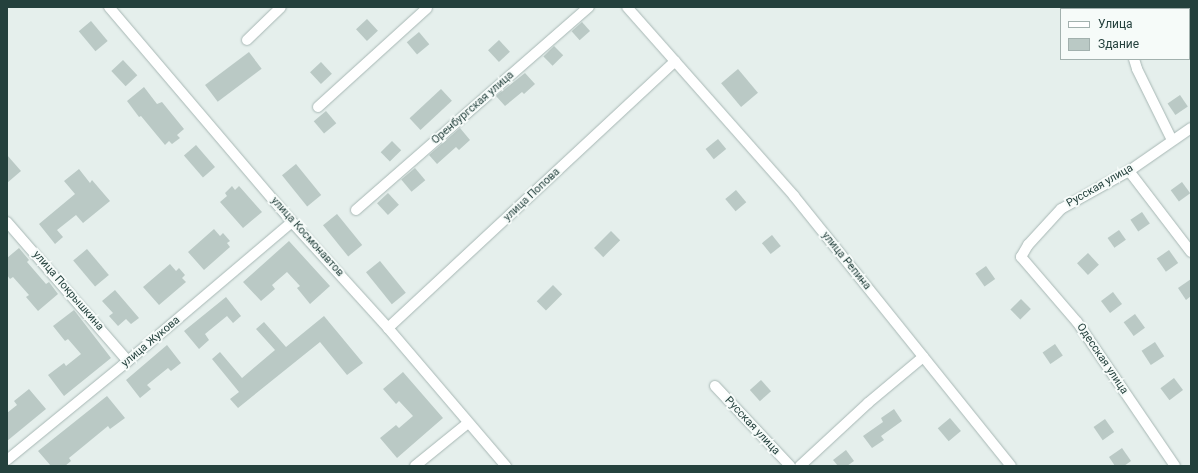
<!DOCTYPE html>
<html>
<head>
<meta charset="utf-8">
<style>
  body { margin:0 }
  #map { position:relative; width:1198px; height:473px; overflow:hidden; background:#e5efec; font-family:Roboto,sans-serif }
  div>[style] { position:absolute }
  .building>* { inset:0; background:#bac9c5; transform-origin:0 0 }
  .roads { filter:drop-shadow(0 0 1px #a7b7b4) drop-shadow(0 0 1px #a7b7b4) }
  .minor>* { height:10px; margin:-5px; padding:0 5px; transform-origin:5px; border-radius:5px; background:#fff }
  span { translate:-50% -50%; white-space:nowrap; text-align:center; line-height:1.15; -webkit-text-stroke:4px #f6fbf9; paint-order:stroke }
  .street-label { font-size:11px; color:#24413d }
  .frame { position:absolute; inset:0; border:8px solid #24413d; pointer-events:none }
  .legend { position:absolute; left:1060px; top:8px; width:130px; height:52px; box-sizing:border-box; background:#f6fbf9; border:1px solid #a2b1ae; margin:0; padding:5px 7px; list-style:none; font-size:12px; color:#24413d }
  .legend li { display:flex; align-items:center; gap:8px; height:20px }
  .legend b { width:20px; border:1px solid #a2b1ae }
</style>
</head>
<body>
<div id="map">
  <div class="building">
    <div style="left:367px;top:19px;width:16px;height:15px;rotate:47deg"></div>
    <div style="left:91px;top:21px;width:26px;height:16px;rotate:50deg"></div>
    <div style="left:582px;top:22px;width:12px;height:14px;rotate:48deg"></div>
    <div style="left:419px;top:32px;width:16px;height:16px;rotate:50deg"></div>
    <div style="left:499px;top:40px;width:16px;height:15px;rotate:47deg"></div>
    <div style="left:554px;top:46px;width:13px;height:15px;rotate:45deg"></div>
    <div style="left:249px;top:52px;width:21px;height:55px;rotate:53deg"></div>
    <div style="left:123px;top:60px;width:21px;height:16px;rotate:47deg"></div>
    <div style="left:321px;top:62px;width:16px;height:15px;rotate:47deg"></div>
    <div style="left:738px;top:69px;width:31px;height:22px;rotate:50deg"></div>
    <div style="clip-path:polygon(525px 73px,535px 84px,524px 94px,522px 92px,505px 106px,496px 96px)"></div>
    <div style="clip-path:polygon(144px 87px,157px 104px,162px 102px,184px 129px,177px 135px,180px 138px,172px 144px,169px 141px,165px 145px,141px 116px,139px 117px,127px 101px)"></div>
    <div style="left:441px;top:89px;width:16px;height:43px;rotate:47deg"></div>
    <div style="left:1180px;top:95px;width:14px;height:15px;rotate:56deg"></div>
    <div style="left:326px;top:111px;width:16px;height:16px;rotate:50deg"></div>
    <div style="clip-path:polygon(460px 128px,470px 140px,459px 150px,456px 147px,437px 164px,429px 155px)"></div>
    <div style="left:718px;top:139px;width:13px;height:16px;rotate:51deg"></div>
    <div style="left:392px;top:141px;width:13px;height:16px;rotate:45deg"></div>
    <div style="left:196px;top:145px;width:29px;height:16px;rotate:49deg"></div>
    <div style="clip-path:polygon(7px 155px,21px 171px,7px 183px)"></div>
    <div style="left:296px;top:164px;width:40px;height:18px;rotate:51deg"></div>
    <div style="left:415px;top:168px;width:16px;height:18px;rotate:50deg"></div>
    <div style="clip-path:polygon(79px 169px,90px 183px,92px 180px,110px 201px,83px 223px,76px 215px,57px 230px,63px 237px,55px 244px,39px 224px,75px 194px,64px 181px)"></div>
    <div style="left:1182px;top:182px;width:14px;height:14px;rotate:54deg"></div>
    <div style="clip-path:polygon(232px 186px,235px 190px,239px 186px,262px 212px,243px 228px,220px 202px,227px 196px,225px 193px)"></div>
    <div style="left:736px;top:190px;width:16px;height:14px;rotate:50deg"></div>
    <div style="left:388px;top:193px;width:16px;height:15px;rotate:47deg"></div>
    <div style="left:1142px;top:212px;width:14px;height:14px;rotate:56deg"></div>
    <div style="left:337px;top:214px;width:40px;height:18px;rotate:51deg"></div>
    <div style="clip-path:polygon(214px 229px,220px 236px,223px 233px,230px 241px,227px 243px,230px 247px,204px 270px,188px 252px)"></div>
    <div style="left:1119px;top:230px;width:12px;height:14px;rotate:55deg"></div>
    <div style="left:611px;top:231px;width:13px;height:24px;rotate:45deg"></div>
    <div style="left:772px;top:235px;width:14px;height:13px;rotate:51deg"></div>
    <div style="clip-path:polygon(289px 241px,330px 286px,310px 304px,297px 288px,300px 286px,287px 272px,272px 285px,275px 289px,261px 301px,243px 282px)"></div>
    <div style="clip-path:polygon(19px 248px,29px 260px,27px 262px,46px 284px,49px 282px,58px 294px,38px 311px,26px 297px,29px 295px,13px 277px,10px 279px,7px 275px,7px 258px)"></div>
    <div style="left:87px;top:249px;width:34px;height:18px;rotate:50deg"></div>
    <div style="left:1169px;top:250px;width:16px;height:15px;rotate:55deg"></div>
    <div style="left:1088px;top:253px;width:16px;height:15px;rotate:47deg"></div>
    <div style="left:380px;top:261px;width:41px;height:18px;rotate:51deg"></div>
    <div style="clip-path:polygon(170px 264px,176px 271px,179px 268px,185px 275px,182px 278px,186px 282px,159px 305px,143px 287px)"></div>
    <div style="left:986px;top:266px;width:16px;height:13px;rotate:55deg"></div>
    <div style="clip-path:polygon(1191px 279px,1191px 296px,1186px 300px,1178px 288px)"></div>
    <div style="left:553px;top:285px;width:13px;height:23px;rotate:45deg"></div>
    <div style="clip-path:polygon(115px 290px,139px 318px,131px 324px,126px 319px,118px 326px,109px 316px,113px 313px,102px 301px)"></div>
    <div style="left:1113px;top:292px;width:15px;height:15px;rotate:53deg"></div>
    <div style="clip-path:polygon(226px 297px,241px 316px,233px 323px,227px 316px,205px 334px,209px 340px,199px 349px,184px 331px)"></div>
    <div style="left:1021px;top:299px;width:14px;height:15px;rotate:45deg"></div>
    <div style="clip-path:polygon(74px 310px,111px 358px,64px 396px,48px 375px,64px 363px,66px 366px,81px 354px,68px 339px,65px 341px,53px 326px)"></div>
    <div style="left:1135px;top:314px;width:17px;height:14px;rotate:54deg"></div>
    <div style="clip-path:polygon(324px 316px,363px 363px,347px 375px,320px 342px,238px 408px,230px 399px,239px 392px,212px 359px,220px 352px,242px 378px,275px 350px,256px 329px,264px 322px,286px 347px)"></div>
    <div style="left:1155px;top:342px;width:17px;height:16px;rotate:57deg"></div>
    <div style="left:1055px;top:344px;width:14px;height:15px;rotate:56deg"></div>
    <div style="clip-path:polygon(167px 345px,181px 363px,171px 371px,168px 368px,147px 385px,151px 389px,140px 398px,126px 380px)"></div>
    <div style="clip-path:polygon(403px 372px,443px 418px,397px 458px,380px 438px,396px 425px,399px 428px,413px 416px,399px 401px,396px 404px,383px 389px)"></div>
    <div style="left:1174px;top:378px;width:15px;height:17px;rotate:53deg"></div>
    <div style="left:761px;top:380px;width:15px;height:15px;rotate:48deg"></div>
    <div style="clip-path:polygon(29px 389px,46px 409px,7px 441px,7px 413px,17px 405px,14px 401px)"></div>
    <div style="clip-path:polygon(107px 396px,125px 418px,110px 429px,108px 426px,69px 458px,71px 461px,65px 466px,51px 466px,38px 451px)"></div>
    <div style="clip-path:polygon(894px 409px,902px 421px,881px 436px,884px 440px,872px 448px,863px 436px,883px 422px,881px 418px)"></div>
    <div style="left:950px;top:418px;width:17px;height:16px;rotate:50deg"></div>
    <div style="left:1105px;top:419px;width:16px;height:14px;rotate:55deg"></div>
    <div style="clip-path:polygon(1122px 448px,1131px 461px,1124px 466px,1115px 466px,1109px 457px)"></div>
    <div style="clip-path:polygon(846px 450px,854px 461px,847px 466px,838px 466px,833px 460px)"></div>
  </div>
  <div class="roads">
    <div class="minor">
      <div style="left:109px;top:7px;width:282px;rotate:49.6deg"></div>
      <div style="left:292px;top:222px;width:143px;rotate:47.8deg"></div>
      <div style="left:388px;top:328px;width:182px;rotate:49.5deg"></div>
      <div style="left:627px;top:7px;width:252px;rotate:48.5deg"></div>
      <div style="left:794px;top:196px;width:346px;rotate:51.2deg"></div>
      <div style="left:1173px;top:9px;width:4px;rotate:-34deg"></div>
      <div style="left:247px;top:40px;width:47px;rotate:-44.1deg"></div>
      <div style="left:1134px;top:59px;width:10px;rotate:73deg"></div>
      <div style="left:1137px;top:69px;width:79px;rotate:63.8deg"></div>
      <div style="left:318px;top:107px;width:147px;rotate:-42.2deg"></div>
      <div style="left:1129px;top:171px;width:102px;rotate:52.6deg"></div>
      <div style="left:356px;top:210px;width:309px;rotate:-41.1deg"></div>
      <div style="left:7px;top:222px;width:184px;rotate:49deg"></div>
      <div style="left:388px;top:328px;width:392px;rotate:-42.9deg"></div>
      <div style="left:715px;top:386px;width:110px;rotate:46.8deg"></div>
      <div style="left:7px;top:460px;width:156px;rotate:-39.3deg"></div>
      <div style="left:128px;top:361px;width:215px;rotate:-40.3deg"></div>
      <div style="left:415px;top:466px;width:68px;rotate:-39.1deg"></div>
      <div style="left:800px;top:466px;width:93px;rotate:-42.8deg"></div>
      <div style="left:868px;top:403px;width:72px;rotate:-39.9deg"></div>
      <div style="left:1175px;top:466px;width:174px;rotate:-124.2deg"></div>
      <div style="left:1077px;top:322px;width:86px;rotate:-130.7deg"></div>
      <div style="left:1021px;top:257px;width:14px;rotate:-60deg"></div>
      <div style="left:1028px;top:245px;width:49px;rotate:-47.5deg"></div>
      <div style="left:1061px;top:209px;width:78px;rotate:-29.2deg"></div>
      <div style="left:1129px;top:171px;width:75px;rotate:-34.7deg"></div>
    </div>
  </div>
  <div class="street-label">
    <span style="left:473px;top:108px;rotate:-41deg">Оренбургская улица</span>
    <span style="left:1100px;top:186px;rotate:-30deg">Русская улица</span>
    <span style="left:532px;top:195px;rotate:-43deg">улица Попова</span>
    <span style="left:307px;top:237px;rotate:48deg">улица Космонавтов</span>
    <span style="left:846px;top:261px;rotate:51deg">улица Репина</span>
    <span style="left:68px;top:291px;rotate:49deg">улица Покрышкина</span>
    <span style="left:151px;top:342px;rotate:-40deg">улица Жукова</span>
    <span style="left:1102px;top:359px;rotate:56deg">Одесская улица</span>
    <span style="left:752px;top:426px;rotate:47deg">Русская улица</span>
  </div>
  <div class="frame"></div>
  <ul class="legend">
  <li><b style="height:5px;background:#fff"></b>Улица</li>
  <li><b style="height:11px;background:#bac9c5"></b>Здание</li>
  </ul>
</div>
</body>
</html>
